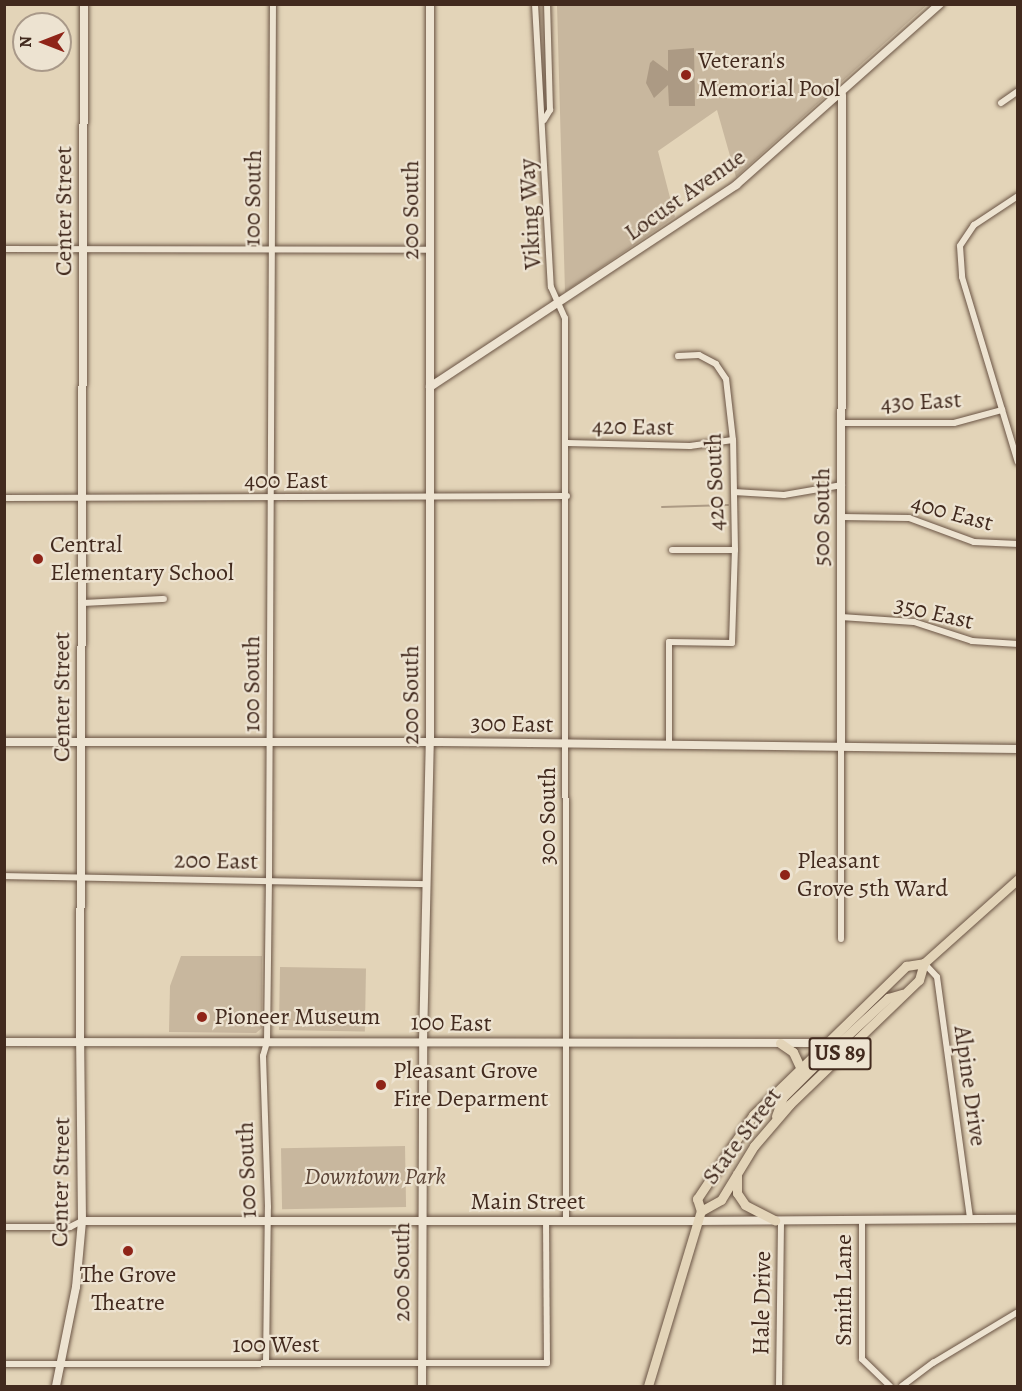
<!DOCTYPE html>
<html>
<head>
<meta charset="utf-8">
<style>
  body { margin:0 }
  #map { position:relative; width:1022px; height:1391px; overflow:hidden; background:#e3d4b8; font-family:Alegreya,serif }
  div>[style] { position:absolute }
  .green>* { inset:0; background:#c8b79e; transform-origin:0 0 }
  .water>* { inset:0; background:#ac9a84 }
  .stream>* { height:2px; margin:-1px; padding:0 1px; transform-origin:1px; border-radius:1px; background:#ac9a84 }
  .roads { filter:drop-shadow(0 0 2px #6a5444) drop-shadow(0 0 2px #6a5444) }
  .minor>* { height:6px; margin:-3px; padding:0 3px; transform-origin:3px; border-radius:3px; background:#ede3d1 }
  .tertiary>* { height:8px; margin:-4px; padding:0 4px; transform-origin:4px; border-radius:4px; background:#ede3d1 }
  .secondary>* { height:8px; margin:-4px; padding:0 4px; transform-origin:4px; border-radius:4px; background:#ede3d1 }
  .primary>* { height:9px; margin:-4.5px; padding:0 4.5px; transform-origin:4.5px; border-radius:4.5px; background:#e3d4b8 }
  .dots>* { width:16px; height:16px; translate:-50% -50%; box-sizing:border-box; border:3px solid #ede3d1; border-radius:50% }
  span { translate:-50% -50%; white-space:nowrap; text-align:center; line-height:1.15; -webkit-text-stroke:4.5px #ede3d1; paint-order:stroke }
  .shield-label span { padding:2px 4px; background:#ede3d1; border:2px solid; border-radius:4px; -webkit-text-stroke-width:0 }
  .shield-label { font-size:22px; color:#422a1e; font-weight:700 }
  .poi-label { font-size:24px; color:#422a1e }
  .left { translate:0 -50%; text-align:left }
  .street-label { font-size:24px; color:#422a1e }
  .park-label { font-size:24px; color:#5d4638; font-style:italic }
  .frame { position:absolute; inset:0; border:6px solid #422a1e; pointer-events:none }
  .north { position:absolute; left:12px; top:12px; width:60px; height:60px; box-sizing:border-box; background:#ede3d1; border:2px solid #a99989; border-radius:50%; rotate:270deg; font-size:16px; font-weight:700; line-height:24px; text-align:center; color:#422a1e }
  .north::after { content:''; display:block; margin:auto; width:21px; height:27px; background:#8f2418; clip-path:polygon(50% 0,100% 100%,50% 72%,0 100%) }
</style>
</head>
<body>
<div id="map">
  <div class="green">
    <div style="clip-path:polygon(557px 5px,927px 5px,736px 177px,717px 110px,658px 151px,675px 217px,565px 292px)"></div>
    <div style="clip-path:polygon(181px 956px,262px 956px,262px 1028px,256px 1033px,169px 1032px,170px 986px)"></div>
    <div style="left:280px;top:967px;width:86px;height:63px;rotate:1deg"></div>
    <div style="left:405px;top:1146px;width:61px;height:124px;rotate:89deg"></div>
  </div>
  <div class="water">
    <div style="clip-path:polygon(694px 48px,695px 106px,669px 106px,668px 85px,654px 98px,646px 83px,650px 63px,653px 60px,668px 71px,668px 50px)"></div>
  </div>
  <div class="stream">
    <div style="left:662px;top:507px;width:66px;rotate:-1.7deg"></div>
  </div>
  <div class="roads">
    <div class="minor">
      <div style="left:535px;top:4px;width:283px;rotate:86.8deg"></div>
      <div style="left:551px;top:287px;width:34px;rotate:66deg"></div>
      <div style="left:565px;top:318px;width:903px;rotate:89.94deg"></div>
      <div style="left:1001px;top:103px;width:21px;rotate:-35deg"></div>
      <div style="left:544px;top:120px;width:12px;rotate:-59deg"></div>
      <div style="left:550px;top:110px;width:106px;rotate:-91.6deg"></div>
      <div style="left:1018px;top:196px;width:53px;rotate:146.6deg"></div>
      <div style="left:974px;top:225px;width:25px;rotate:124deg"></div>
      <div style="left:960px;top:246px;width:31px;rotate:86deg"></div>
      <div style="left:962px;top:277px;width:193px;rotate:73.2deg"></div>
      <div style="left:4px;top:249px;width:427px;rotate:0.1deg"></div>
      <div style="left:842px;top:423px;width:112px"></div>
      <div style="left:954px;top:423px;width:50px;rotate:-15.2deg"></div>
      <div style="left:567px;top:443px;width:123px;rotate:1.4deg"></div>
      <div style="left:690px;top:446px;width:43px;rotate:-7.9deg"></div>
      <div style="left:734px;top:492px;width:50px;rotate:3.4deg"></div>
      <div style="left:784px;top:495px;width:59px;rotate:-9.8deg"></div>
      <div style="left:4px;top:498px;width:563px;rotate:-0.2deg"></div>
      <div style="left:841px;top:517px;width:68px;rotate:0.8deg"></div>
      <div style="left:909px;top:518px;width:69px;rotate:20.3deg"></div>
      <div style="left:974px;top:542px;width:44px;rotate:2.6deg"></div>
      <div style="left:672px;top:550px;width:63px"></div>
      <div style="left:81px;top:603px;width:83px;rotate:-2.8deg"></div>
      <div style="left:841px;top:617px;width:73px;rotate:3.9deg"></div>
      <div style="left:914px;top:622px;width:61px;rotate:18.1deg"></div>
      <div style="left:972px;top:641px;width:46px;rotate:3.7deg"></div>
      <div style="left:669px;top:744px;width:102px;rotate:-90deg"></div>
      <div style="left:669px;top:642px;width:63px;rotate:0.9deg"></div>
      <div style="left:732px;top:643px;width:93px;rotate:-88.2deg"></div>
      <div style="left:735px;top:550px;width:110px;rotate:-91deg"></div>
      <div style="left:733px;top:440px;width:61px;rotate:-96.5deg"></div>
      <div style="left:726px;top:379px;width:18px;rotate:-124deg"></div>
      <div style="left:716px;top:364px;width:19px;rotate:-152deg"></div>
      <div style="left:699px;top:355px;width:21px;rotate:177deg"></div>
      <div style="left:4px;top:876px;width:423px;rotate:1.1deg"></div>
      <div style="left:841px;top:939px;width:194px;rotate:-90deg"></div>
      <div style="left:924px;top:963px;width:19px;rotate:47deg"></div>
      <div style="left:937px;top:977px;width:244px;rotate:82.2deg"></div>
      <div style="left:862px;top:1219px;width:140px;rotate:90deg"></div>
      <div style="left:862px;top:1359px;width:39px;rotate:44deg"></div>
      <div style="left:4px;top:1227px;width:66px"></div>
      <div style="left:70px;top:1227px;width:13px;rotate:-27deg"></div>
      <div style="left:266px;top:1363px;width:156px;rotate:-89.3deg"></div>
      <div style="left:268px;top:1207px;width:151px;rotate:-91.9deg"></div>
      <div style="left:263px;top:1056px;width:15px;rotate:-74deg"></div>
      <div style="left:267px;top:1042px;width:162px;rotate:-89.3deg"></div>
      <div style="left:269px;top:880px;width:876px;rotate:-89.74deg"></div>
      <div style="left:4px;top:1364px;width:543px;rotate:-0.11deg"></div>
      <div style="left:547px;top:1363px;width:141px;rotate:-90.4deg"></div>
      <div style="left:779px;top:1386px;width:166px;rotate:-89.3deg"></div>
      <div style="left:902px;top:1386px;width:39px;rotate:-37deg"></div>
      <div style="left:933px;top:1363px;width:99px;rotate:-31deg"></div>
    </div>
    <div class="tertiary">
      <div style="left:430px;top:387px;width:367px;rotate:-33.4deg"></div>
      <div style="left:736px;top:185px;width:273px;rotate:-41.6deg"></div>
      <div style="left:4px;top:742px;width:436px"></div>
      <div style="left:440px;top:742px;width:578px;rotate:0.69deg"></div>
      <div style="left:841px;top:745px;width:650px;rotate:-89.91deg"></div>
      <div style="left:80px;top:1042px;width:1038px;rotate:-89.78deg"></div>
      <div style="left:82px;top:1221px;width:616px"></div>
      <div style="left:422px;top:1386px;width:344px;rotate:-89.8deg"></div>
      <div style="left:423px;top:1042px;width:300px;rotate:-88.7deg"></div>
      <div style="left:430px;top:742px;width:738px;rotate:-90deg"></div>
    </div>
    <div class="secondary">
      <div style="left:4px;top:1042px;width:821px;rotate:0.07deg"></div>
      <div style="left:698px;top:1221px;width:320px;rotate:-0.4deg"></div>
      <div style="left:56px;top:1386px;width:101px;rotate:-78.6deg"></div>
      <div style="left:76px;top:1287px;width:66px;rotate:-84.8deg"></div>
      <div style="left:82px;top:1221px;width:179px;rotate:-90.6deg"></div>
    </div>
    <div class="primary">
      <div style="left:780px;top:1043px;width:16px;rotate:35deg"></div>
      <div style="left:793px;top:1052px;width:17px;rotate:65deg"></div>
      <div style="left:776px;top:1116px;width:20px;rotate:-70deg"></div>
      <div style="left:783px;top:1097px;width:40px;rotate:-45deg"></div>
      <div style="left:811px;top:1069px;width:105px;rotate:-42.7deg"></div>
      <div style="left:888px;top:998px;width:15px;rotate:-16deg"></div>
      <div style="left:737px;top:1174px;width:19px;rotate:90deg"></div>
      <div style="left:737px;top:1193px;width:14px;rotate:56deg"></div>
      <div style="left:745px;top:1205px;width:34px;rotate:27deg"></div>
      <div style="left:701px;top:1211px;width:23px;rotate:-29deg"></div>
      <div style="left:721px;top:1200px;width:63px;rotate:-58.6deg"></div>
      <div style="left:754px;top:1146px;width:55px;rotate:-49.4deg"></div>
      <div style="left:790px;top:1104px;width:179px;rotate:-43.9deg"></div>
      <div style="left:919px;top:980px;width:18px;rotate:-74deg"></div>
      <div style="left:924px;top:963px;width:126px;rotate:-41.8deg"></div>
      <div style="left:701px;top:1211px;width:13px;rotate:-108deg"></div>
      <div style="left:697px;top:1199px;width:101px;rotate:-56.3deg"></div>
      <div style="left:753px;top:1115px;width:214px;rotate:-44.2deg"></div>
      <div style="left:906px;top:966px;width:18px;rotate:-9deg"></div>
      <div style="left:648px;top:1386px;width:183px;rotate:-73.2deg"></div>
    </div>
  </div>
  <div class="dots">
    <div style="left:686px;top:75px;background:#8f2418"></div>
    <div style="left:38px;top:559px;background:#8f2418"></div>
    <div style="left:785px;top:875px;background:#8f2418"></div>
    <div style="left:202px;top:1017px;background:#8f2418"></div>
    <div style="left:381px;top:1085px;background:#8f2418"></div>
    <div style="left:128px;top:1251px;background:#8f2418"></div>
  </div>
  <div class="shield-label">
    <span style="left:840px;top:1054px">US 89</span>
  </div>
  <div class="poi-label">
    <span class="left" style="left:698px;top:75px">Veteran's<br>Memorial Pool</span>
    <span class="left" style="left:50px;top:559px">Central<br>Elementary School</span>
    <span class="left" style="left:797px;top:875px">Pleasant<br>Grove 5th Ward</span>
    <span class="left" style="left:214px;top:1017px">Pioneer Museum</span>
    <span class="left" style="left:393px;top:1085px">Pleasant Grove<br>Fire Deparment</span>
    <span style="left:128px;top:1289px">The Grove<br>Theatre</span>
  </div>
  <div class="street-label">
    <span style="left:685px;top:195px;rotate:-35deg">Locust Avenue</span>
    <span style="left:253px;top:198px;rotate:-89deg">100 South</span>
    <span style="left:411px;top:210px;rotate:-90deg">200 South</span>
    <span style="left:64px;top:211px;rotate:-90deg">Center Street</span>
    <span style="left:530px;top:214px;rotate:-93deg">Viking Way</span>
    <span style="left:921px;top:402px;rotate:-3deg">430 East</span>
    <span style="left:633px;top:427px;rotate:1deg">420 East</span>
    <span style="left:286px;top:481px">400 East</span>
    <span style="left:715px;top:482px;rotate:-92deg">420 South</span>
    <span style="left:952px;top:513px;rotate:15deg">400 East</span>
    <span style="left:822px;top:517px;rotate:-90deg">500 South</span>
    <span style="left:934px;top:613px;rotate:13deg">350 East</span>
    <span style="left:252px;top:684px;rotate:-90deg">100 South</span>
    <span style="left:411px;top:695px;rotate:-90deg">200 South</span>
    <span style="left:62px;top:697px;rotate:-90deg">Center Street</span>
    <span style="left:512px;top:724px;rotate:1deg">300 East</span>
    <span style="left:548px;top:816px;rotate:-90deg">300 South</span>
    <span style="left:216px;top:861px;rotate:1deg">200 East</span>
    <span style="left:451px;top:1023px;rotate:1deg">100 East</span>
    <span style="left:970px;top:1086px;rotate:82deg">Alpine Drive</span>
    <span style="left:742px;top:1136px;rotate:-53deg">State Street</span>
    <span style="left:247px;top:1170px;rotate:-92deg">100 South</span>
    <span style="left:61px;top:1182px;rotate:-89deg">Center Street</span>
    <span style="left:528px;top:1202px">Main Street</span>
    <span style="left:402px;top:1272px;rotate:-90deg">200 South</span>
    <span style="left:844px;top:1290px;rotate:-90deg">Smith Lane</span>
    <span style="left:762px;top:1303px;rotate:-89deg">Hale Drive</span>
    <span style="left:276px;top:1345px">100 West</span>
  </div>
  <div class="park-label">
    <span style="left:375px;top:1177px">Downtown Park</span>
  </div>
  <div class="frame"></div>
  <div class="north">N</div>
</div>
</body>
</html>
